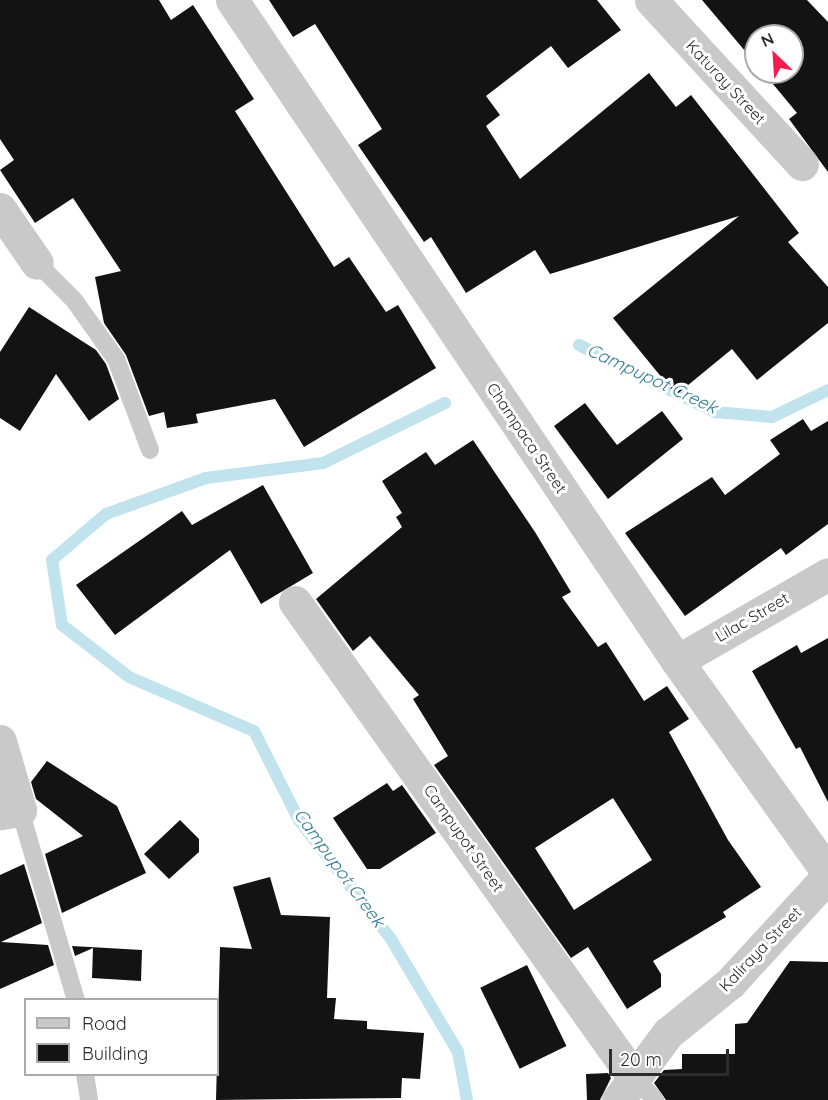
<!DOCTYPE html>
<html>
<head>
<meta charset="utf-8">
<style>
  body { margin:0 }
  #map { position:relative; width:828px; height:1100px; overflow:hidden; background:#fff; font-family:Quicksand,sans-serif }
  div>[style] { position:absolute }
  .stream>* { height:12px; margin:-6px; padding:0 6px; transform-origin:6px; border-radius:6px; background:#c1e3ee }
  .building>* { inset:0; background:#131313; transform-origin:0 0 }
  .service>* { height:18px; margin:-9px; padding:0 9px; transform-origin:9px; border-radius:9px; background:#c9c9c9 }
  .minor>* { height:33px; margin:-16.5px; padding:0 16.5px; transform-origin:16.5px; border-radius:16.5px; background:#c9c9c9 }
  .tertiary>* { height:33px; margin:-16.5px; padding:0 16.5px; transform-origin:16.5px; border-radius:16.5px; background:#c9c9c9 }
  span { translate:-50% -50%; white-space:nowrap; text-align:center; line-height:1.15; -webkit-text-stroke:6px #fff; paint-order:stroke }
  .street-label { font-size:16px; color:#2c2c2c }
  .water-label { font-size:18px; color:#337d94; font-style:italic }
  .legend { position:absolute; left:24px; top:998px; width:195px; height:78px; box-sizing:border-box; background:#fff; border:2px solid #ababab; margin:0; padding:8px 10px; list-style:none; font-size:18px; color:#2c2c2c }
  .legend li { display:flex; align-items:center; gap:12px; height:30px }
  .legend b { width:30px; border:2px solid #ababab }
  .north { position:absolute; left:744px; top:24px; width:60px; height:60px; box-sizing:border-box; background:#fff; border:2px solid #ababab; border-radius:50%; rotate:335deg; font-size:16px; font-weight:700; line-height:24px; text-align:center; color:#2c2c2c }
  .north::after { content:''; display:block; margin:auto; width:21px; height:27px; background:#f51b4c; clip-path:polygon(50% 0,100% 100%,50% 72%,0 100%) }
  .scale { position:absolute; left:609px; top:1049px; width:120px; height:27px; box-sizing:border-box; border:3px solid #2c2c2c; border-top:0; padding-left:8px; font-size:18px; line-height:21px; white-space:nowrap; color:#2c2c2c; -webkit-text-stroke:4px #fff; paint-order:stroke }
</style>
</head>
<body>
<div id="map">
  <div class="stream">
    <div style="left:579px;top:345px;width:152px;rotate:26.2deg"></div>
    <div style="left:715px;top:412px;width:57px;rotate:5deg"></div>
    <div style="left:772px;top:417px;width:62px;rotate:-25.7deg"></div>
    <div style="left:445px;top:403px;width:136px;rotate:153.8deg"></div>
    <div style="left:323px;top:463px;width:118px;rotate:172.7deg"></div>
    <div style="left:206px;top:478px;width:106px;rotate:160.2deg"></div>
    <div style="left:106px;top:514px;width:71px;rotate:139.6deg"></div>
    <div style="left:52px;top:560px;width:66px;rotate:81.3deg"></div>
    <div style="left:62px;top:625px;width:85px;rotate:37.8deg"></div>
    <div style="left:129px;top:677px;width:136px;rotate:23.4deg"></div>
    <div style="left:254px;top:731px;width:100px;rotate:63.2deg"></div>
    <div style="left:299px;top:820px;width:150px;rotate:52.3deg"></div>
    <div style="left:391px;top:939px;width:131px;rotate:59.3deg"></div>
    <div style="left:458px;top:1052px;width:49px;rotate:79.4deg"></div>
  </div>
  <div class="building">
    <div style="clip-path:polygon(0 0,159px 0,171px 20px,193px 5px,254px 99px,235px 111px,334px 267px,349px 257px,386px 312px,398px 305px,436px 368px,304px 447px,275px 399px,196px 414px,198px 423px,167px 428px,164px 412px,149px 416px,126px 355px,104px 323px,95px 277px,121px 271px,73px 198px,35px 223px,0 170px,14px 160px,0 139px)"></div>
    <div style="clip-path:polygon(269px 0,597px 0,621px 30px,568px 68px,551px 46px,486px 96px,500px 115px,486px 126px,520px 179px,649px 73px,676px 107px,691px 95px,799px 233px,788px 242px,828px 287px,828px 323px,757px 380px,732px 349px,676px 395px,613px 318px,739px 216px,550px 274px,535px 250px,466px 293px,431px 237px,424px 242px,358px 145px,382px 129px,315px 24px,293px 37px)"></div>
    <div style="clip-path:polygon(702px 0,807px 0,828px 22px,828px 172px,789px 119px,797px 113px,763px 72px,792px 72px,792px 36px,756px 36px,756px 64px)"></div>
    <div style="clip-path:polygon(29px 307px,96px 350px,106px 364px,119px 399px,89px 421px,56px 374px,20px 431px,0 418px,0 352px)"></div>
    <div style="clip-path:polygon(585px 403px,617px 445px,662px 411px,683px 439px,608px 499px,554px 426px)"></div>
    <div style="clip-path:polygon(803px 419px,811px 431px,828px 421px,828px 524px,786px 555px,781px 548px,685px 616px,625px 533px,712px 477px,725px 495px,780px 454px,770px 440px)"></div>
    <div style="clip-path:polygon(evenodd,473px 440px,535px 532px,571px 592px,562px 597px,598px 647px,606px 642px,644px 701px,667px 686px,689px 719px,669px 732px,728px 840px,761px 887px,723px 912px,726px 917px,653px 961px,661px 974px,661px 987px,627px 1009px,588px 947px,571px 958px,434px 765px,448px 756px,413px 699px,419px 695px,370px 636px,353px 651px,316px 599px,402px 527px,396px 517px,402px 513px,382px 481px,426px 452px,435px 465px,473px 440px,613px 798px,652px 860px,574px 910px,535px 848px,613px 798px)"></div>
    <div style="clip-path:polygon(263px 485px,313px 573px,261px 604px,230px 550px,115px 635px,76px 585px,182px 511px,192px 525px)"></div>
    <div style="clip-path:polygon(828px 638px,828px 802px,800px 747px,796px 749px,752px 671px,797px 645px,801px 653px)"></div>
    <div style="clip-path:polygon(47px 761px,117px 806px,146px 873px,62px 913px,45px 854px,83px 836px,36px 799px,31px 782px)"></div>
    <div style="clip-path:polygon(387px 783px,393px 791px,402px 785px,436px 833px,380px 869px,367px 869px,333px 818px)"></div>
    <div style="clip-path:polygon(180px 820px,199px 839px,199px 852px,169px 879px,144px 854px)"></div>
    <div style="clip-path:polygon(24px 864px,42px 923px,1px 942px,48px 945px,54px 965px,0 989px,0 875px)"></div>
    <div style="clip-path:polygon(270px 877px,281px 915px,330px 917px,327px 998px,336px 998px,334px 1019px,367px 1021px,367px 1029px,424px 1033px,420px 1079px,402px 1078px,401px 1098px,216px 1100px,220px 947px,252px 949px,233px 887px)"></div>
    <div style="clip-path:polygon(72px 946px,142px 950px,141px 981px,92px 978px,93px 948px,75px 956px)"></div>
    <div style="clip-path:polygon(790px 961px,828px 962px,828px 1100px,666px 1100px,654px 1083px,664px 1070px,682px 1069px,682px 1054px,735px 1054px,735px 1024px,747px 1023px)"></div>
    <div style="left:527px;top:965px;width:90px;height:52px;rotate:64deg"></div>
    <div style="clip-path:polygon(608px 1073px,611px 1078px,600px 1100px,587px 1100px,586px 1074px)"></div>
  </div>
  <div class="service">
    <div style="left:37px;top:263px;width:52px;rotate:45deg"></div>
    <div style="left:74px;top:300px;width:72px;rotate:54.6deg"></div>
    <div style="left:116px;top:359px;width:97px;rotate:69.5deg"></div>
    <div style="left:20px;top:810px;width:198px;rotate:73.6deg"></div>
    <div style="left:85px;top:1074px;width:26px;rotate:81deg"></div>
    <div style="left:632px;top:1075px;width:34px;rotate:47deg"></div>
  </div>
  <div class="minor">
    <div style="left:651px;top:0;width:223px;rotate:47.4deg"></div>
    <div style="left:0;top:209px;width:65px;rotate:55.6deg"></div>
    <div style="left:295px;top:602px;width:581px;rotate:54.53deg"></div>
    <div style="left:677px;top:661px;width:174px;rotate:-29.9deg"></div>
    <div style="left:0;top:741px;width:72px;rotate:73.8deg"></div>
    <div style="left:20px;top:810px;width:20px;rotate:171deg"></div>
  </div>
  <div class="tertiary">
    <div style="left:232px;top:0;width:797px;rotate:56.05deg"></div>
    <div style="left:677px;top:661px;width:260px;rotate:54.5deg"></div>
    <div style="left:618px;top:1100px;width:84px;rotate:-53.3deg"></div>
    <div style="left:668px;top:1033px;width:80px;rotate:-38.9deg"></div>
    <div style="left:730px;top:983px;width:145px;rotate:-47.5deg"></div>
  </div>
  <div class="street-label">
    <span style="left:726px;top:82px;rotate:47deg">Katuray Street</span>
    <span style="left:527px;top:438px;rotate:56deg">Champaca Street</span>
    <span style="left:752px;top:617px;rotate:-30deg">Lilac Street</span>
    <span style="left:464px;top:838px;rotate:55deg">Campupot Street</span>
    <span style="left:760px;top:949px;rotate:-46deg">Kaliraya Street</span>
  </div>
  <div class="water-label">
    <span style="left:652px;top:379px;rotate:25deg">Campupot Creek</span>
    <span style="left:339px;top:868px;rotate:54deg">Campupot Creek</span>
  </div>
  <ul class="legend">
  <li><b style="height:8px;background:#c9c9c9"></b>Road</li>
  <li><b style="height:16px;background:#131313"></b>Building</li>
  </ul>
  <div class="north">N</div>
  <div class="scale">20 m</div>
</div>
</body>
</html>
